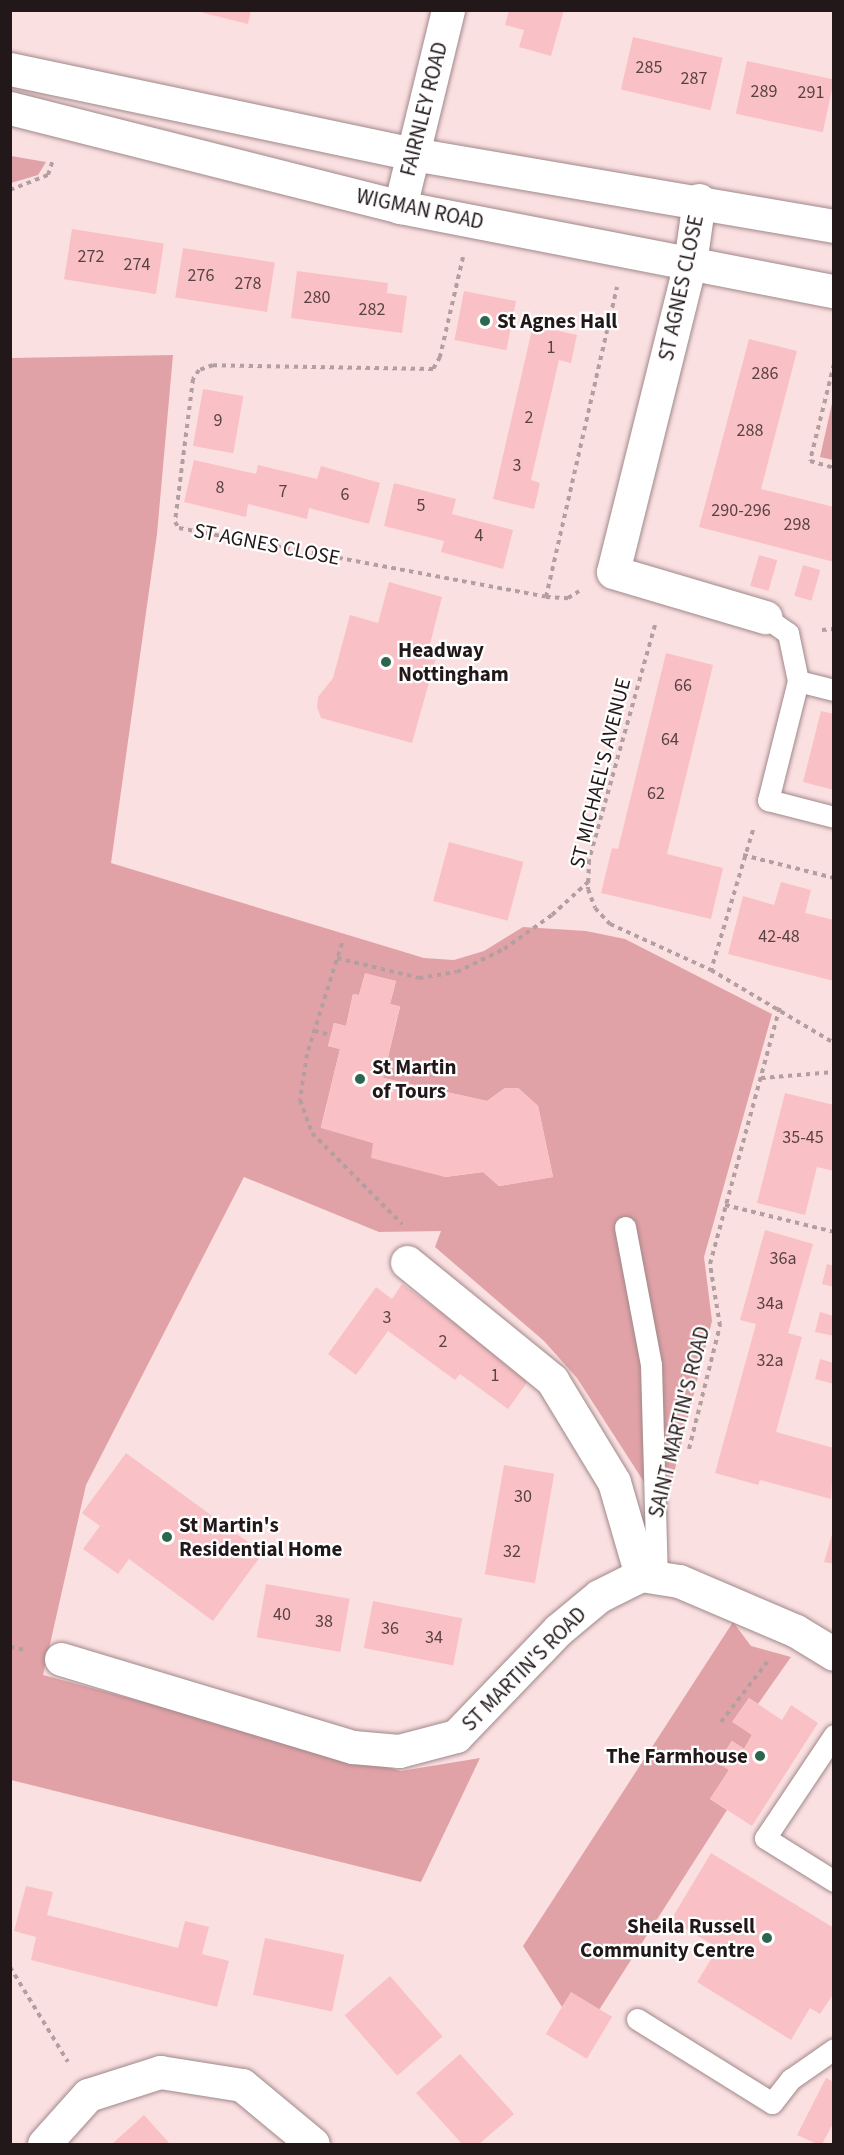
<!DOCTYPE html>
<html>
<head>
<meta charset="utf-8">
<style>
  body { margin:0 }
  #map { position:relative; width:844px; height:2155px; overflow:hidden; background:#fbe0e2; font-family:"Source Sans 3",sans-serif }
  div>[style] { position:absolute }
  .green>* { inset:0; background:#e1a2a7 }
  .building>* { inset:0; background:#f9c1c5; transform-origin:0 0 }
  .path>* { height:4px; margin-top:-2px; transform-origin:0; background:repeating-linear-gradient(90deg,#b49fa0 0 4.5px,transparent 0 9px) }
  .roads { filter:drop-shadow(0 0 2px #a08889) drop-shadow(0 0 2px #a08889) }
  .service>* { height:21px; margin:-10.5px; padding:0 10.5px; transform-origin:10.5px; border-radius:10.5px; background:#fff }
  .minor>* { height:33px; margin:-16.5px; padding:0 16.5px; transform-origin:16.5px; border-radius:16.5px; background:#fff }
  .tertiary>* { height:33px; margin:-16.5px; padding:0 16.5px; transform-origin:16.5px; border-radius:16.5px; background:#fff }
  .dots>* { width:16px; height:16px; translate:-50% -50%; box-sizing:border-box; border:3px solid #fff; border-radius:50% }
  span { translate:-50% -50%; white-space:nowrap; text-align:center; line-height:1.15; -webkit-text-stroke:4.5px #fff; paint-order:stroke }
  .number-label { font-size:18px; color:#584244 }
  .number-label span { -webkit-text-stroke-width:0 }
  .street-label { font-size:21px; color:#221819 }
  .poi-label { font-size:21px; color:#221819; font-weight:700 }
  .left { translate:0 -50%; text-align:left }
  .right { translate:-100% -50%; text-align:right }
  .frame { position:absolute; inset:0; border:12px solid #221819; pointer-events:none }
</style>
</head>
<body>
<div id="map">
  <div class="green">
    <div style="clip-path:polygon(11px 156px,46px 162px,38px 175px,11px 183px)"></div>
    <div style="clip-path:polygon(evenodd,173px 355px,157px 534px,111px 863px,424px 958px,454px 960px,484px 951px,523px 927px,586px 931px,625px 939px,772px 1014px,704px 1257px,712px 1321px,664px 1513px,577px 1378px,544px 1341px,435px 1247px,441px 1231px,379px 1232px,244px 1177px,86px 1485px,43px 1675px,401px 1771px,480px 1758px,421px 1882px,11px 1780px,11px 358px,173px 355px,365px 974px,396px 981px,390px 1004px,400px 1007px,383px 1078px,487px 1101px,505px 1088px,518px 1088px,538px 1106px,553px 1177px,499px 1186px,483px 1172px,445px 1177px,373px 1143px,321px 1127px,340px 1049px,328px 1046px,334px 1023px,346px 1026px,353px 994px,359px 995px,365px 974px)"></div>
    <div style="clip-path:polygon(833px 399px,833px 460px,820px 457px)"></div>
    <div style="clip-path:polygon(733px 1622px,751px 1646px,791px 1657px,758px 1704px,749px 1698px,733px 1721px,752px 1735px,744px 1749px,732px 1741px,718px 1762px,729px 1770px,710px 1799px,727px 1810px,599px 2010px,571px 1993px,562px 2007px,523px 1946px)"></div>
  </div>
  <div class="building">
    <div style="clip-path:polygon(192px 10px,251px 10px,248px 24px)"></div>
    <div style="clip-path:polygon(509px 10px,564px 10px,551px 56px,519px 47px,524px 30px,505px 25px)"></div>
    <div style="left:633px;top:37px;width:92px;height:54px;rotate:13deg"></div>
    <div style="left:747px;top:61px;width:89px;height:54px;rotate:12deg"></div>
    <div style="left:72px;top:229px;width:93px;height:51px;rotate:9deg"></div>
    <div style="left:183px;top:248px;width:93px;height:50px;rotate:9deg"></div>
    <div style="clip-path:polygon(297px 271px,388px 283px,387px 293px,407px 296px,402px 333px,291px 318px)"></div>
    <div style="left:464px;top:291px;width:53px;height:50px;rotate:11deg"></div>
    <div style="clip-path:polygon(533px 325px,577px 335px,571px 363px,559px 360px,531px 480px,540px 483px,534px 509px,493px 499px)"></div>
    <div style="clip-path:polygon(749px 339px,797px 351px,761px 489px,834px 507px,834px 562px,699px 527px)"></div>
    <div style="left:203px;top:389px;width:41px;height:58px;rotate:10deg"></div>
    <div style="clip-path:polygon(194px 460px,256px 474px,258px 465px,317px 479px,321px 466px,380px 483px,369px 524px,309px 508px,307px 519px,248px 504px,246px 517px,184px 502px)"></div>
    <div style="clip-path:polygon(394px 483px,456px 499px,452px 514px,513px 530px,503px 569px,441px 552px,444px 541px,384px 526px)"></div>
    <div style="left:759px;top:555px;width:19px;height:32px;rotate:16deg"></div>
    <div style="left:803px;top:565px;width:18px;height:32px;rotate:16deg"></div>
    <div style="clip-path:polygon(389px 582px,442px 597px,430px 644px,439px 647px,412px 743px,321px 718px,317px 707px,318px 697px,333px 678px,350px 615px,378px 623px)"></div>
    <div style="clip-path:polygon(666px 653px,713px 665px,667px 854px,723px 868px,711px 919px,601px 893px,612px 848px,618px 849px)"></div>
    <div style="clip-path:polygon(821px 711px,834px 714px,834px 790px,803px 782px)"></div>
    <div style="left:449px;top:842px;width:77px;height:61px;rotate:15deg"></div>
    <div style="clip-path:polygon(781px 882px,811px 890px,805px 913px,834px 920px,834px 981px,728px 954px,743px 896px,774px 905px)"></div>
    <div style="clip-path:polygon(365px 973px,396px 981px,390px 1004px,400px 1006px,383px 1078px,487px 1101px,505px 1088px,518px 1088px,538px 1106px,553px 1177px,499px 1186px,483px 1172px,445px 1177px,371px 1158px,373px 1143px,321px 1128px,340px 1049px,328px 1046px,334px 1023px,346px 1026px,353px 994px,359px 995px)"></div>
    <div style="clip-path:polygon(785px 1093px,834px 1105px,834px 1171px,817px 1167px,805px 1215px,757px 1203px)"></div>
    <div style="clip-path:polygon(765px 1230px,813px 1244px,788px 1333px,802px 1337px,776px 1432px,834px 1448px,831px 1499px,760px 1480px,758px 1485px,715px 1473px,756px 1324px,740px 1320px)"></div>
    <div style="clip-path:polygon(827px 1264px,834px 1266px,834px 1287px,822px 1284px)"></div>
    <div style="clip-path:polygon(402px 1284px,531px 1377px,508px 1409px,460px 1374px,455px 1380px,388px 1331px,356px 1375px,328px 1354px,376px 1287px,392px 1299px)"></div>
    <div style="clip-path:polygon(820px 1312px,834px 1316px,834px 1336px,815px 1332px)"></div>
    <div style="clip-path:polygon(820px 1359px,834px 1363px,834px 1384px,815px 1379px)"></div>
    <div style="clip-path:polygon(126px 1453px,263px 1553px,213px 1621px,129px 1559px,118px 1574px,83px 1549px,100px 1526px,82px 1513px)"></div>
    <div style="left:504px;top:1465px;width:51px;height:111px;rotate:10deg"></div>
    <div style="clip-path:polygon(833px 1531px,834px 1531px,834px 1564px,824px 1562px)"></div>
    <div style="left:266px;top:1584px;width:85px;height:54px;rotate:10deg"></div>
    <div style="left:373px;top:1601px;width:91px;height:48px;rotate:11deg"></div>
    <div style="clip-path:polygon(749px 1698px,782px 1720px,791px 1705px,818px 1723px,752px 1826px,710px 1799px,729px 1770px,718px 1763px,732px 1741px,744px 1749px,752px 1735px,732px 1722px)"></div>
    <div style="clip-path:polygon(711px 1853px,834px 1928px,834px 1993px,820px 2014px,810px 2008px,791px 2040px,697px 1982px,718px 1948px,671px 1920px)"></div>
    <div style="clip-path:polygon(26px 1886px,53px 1892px,47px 1915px,178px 1948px,185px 1921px,209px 1927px,202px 1954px,229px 1961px,217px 2007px,31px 1960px,36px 1937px,14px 1931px)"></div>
    <div style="left:265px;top:1938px;width:81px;height:58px;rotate:12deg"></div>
    <div style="left:390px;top:1976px;width:80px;height:60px;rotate:49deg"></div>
    <div style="left:571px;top:1992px;width:48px;height:49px;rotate:31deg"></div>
    <div style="clip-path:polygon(460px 2054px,514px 2114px,479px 2144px,462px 2144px,416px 2093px)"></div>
    <div style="clip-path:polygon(826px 2078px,834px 2082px,834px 2122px,822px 2144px,817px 2144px,797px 2135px)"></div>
    <div style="clip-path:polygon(144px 2115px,170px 2144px,112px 2144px)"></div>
  </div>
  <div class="path">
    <div style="left:10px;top:190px;width:41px;rotate:-21.5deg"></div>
    <div style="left:48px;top:175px;width:16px;rotate:-72deg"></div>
    <div style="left:463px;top:257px;width:103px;rotate:103deg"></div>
    <div style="left:440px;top:357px;width:14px;rotate:120deg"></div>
    <div style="left:433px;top:369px;width:220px;rotate:-179deg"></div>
    <div style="left:213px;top:365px;width:15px;rotate:160deg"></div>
    <div style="left:199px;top:370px;width:11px;rotate:124deg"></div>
    <div style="left:193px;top:379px;width:144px;rotate:97.2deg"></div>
    <div style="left:175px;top:522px;width:7px;rotate:56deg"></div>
    <div style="left:179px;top:528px;width:373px;rotate:10.6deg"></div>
    <div style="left:546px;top:597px;width:318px;rotate:-77.1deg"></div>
    <div style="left:834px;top:364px;width:100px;rotate:103.9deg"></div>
    <div style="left:810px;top:461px;width:25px;rotate:16deg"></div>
    <div style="left:546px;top:597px;width:22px;rotate:3deg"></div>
    <div style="left:568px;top:598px;width:13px;rotate:-32deg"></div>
    <div style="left:655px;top:625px;width:244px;rotate:105.7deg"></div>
    <div style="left:589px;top:860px;width:29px;rotate:92deg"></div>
    <div style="left:588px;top:889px;width:20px;rotate:70deg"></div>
    <div style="left:595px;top:908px;width:22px;rotate:47deg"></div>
    <div style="left:610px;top:924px;width:111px;rotate:24.5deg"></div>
    <div style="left:822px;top:630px;width:12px;rotate:-5deg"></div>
    <div style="left:753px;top:830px;width:146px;rotate:106.7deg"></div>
    <div style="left:711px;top:970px;width:143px;rotate:30.7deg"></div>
    <div style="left:743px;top:855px;width:94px;rotate:14.2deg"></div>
    <div style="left:342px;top:943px;width:116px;rotate:107.5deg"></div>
    <div style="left:307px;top:1054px;width:47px;rotate:98.7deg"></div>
    <div style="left:300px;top:1100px;width:35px;rotate:70deg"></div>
    <div style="left:312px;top:1133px;width:128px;rotate:45.3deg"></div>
    <div style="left:337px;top:958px;width:84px;rotate:13.7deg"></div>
    <div style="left:419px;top:978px;width:38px;rotate:-9deg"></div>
    <div style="left:457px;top:972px;width:52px;rotate:-26.1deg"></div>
    <div style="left:504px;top:949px;width:59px;rotate:-35.3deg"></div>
    <div style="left:552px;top:915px;width:49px;rotate:-42.5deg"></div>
    <div style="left:314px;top:1031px;width:17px;rotate:13deg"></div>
    <div style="left:761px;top:1078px;width:73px;rotate:-4.7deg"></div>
    <div style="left:725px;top:1205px;width:112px;rotate:13.9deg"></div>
    <div style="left:689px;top:1449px;width:127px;rotate:-75.9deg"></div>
    <div style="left:720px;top:1326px;width:63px;rotate:-99.2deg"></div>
    <div style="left:710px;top:1264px;width:266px;rotate:-74.8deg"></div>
    <div style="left:10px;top:1647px;width:15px;rotate:11deg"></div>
    <div style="left:721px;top:1722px;width:76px;rotate:-52.5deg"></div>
    <div style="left:10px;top:1967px;width:111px;rotate:58.6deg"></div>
  </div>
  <div class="roads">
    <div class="service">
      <div style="left:765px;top:617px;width:28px;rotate:35deg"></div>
      <div style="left:788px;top:633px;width:49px;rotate:78.2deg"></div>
      <div style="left:798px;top:681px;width:123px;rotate:104.1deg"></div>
      <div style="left:768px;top:800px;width:68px;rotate:14.4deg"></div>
      <div style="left:798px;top:681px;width:37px;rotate:14deg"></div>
      <div style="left:625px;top:1227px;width:140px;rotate:79.3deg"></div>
      <div style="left:651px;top:1365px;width:210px;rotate:88.4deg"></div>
      <div style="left:834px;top:1735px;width:124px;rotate:123.8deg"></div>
      <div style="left:765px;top:1838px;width:81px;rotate:31.9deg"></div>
      <div style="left:637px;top:2019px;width:159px;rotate:31.9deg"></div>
      <div style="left:772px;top:2103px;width:31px;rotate:-52deg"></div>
      <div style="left:791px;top:2079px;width:52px;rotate:-34.9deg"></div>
    </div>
    <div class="minor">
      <div style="left:699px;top:200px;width:64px;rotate:98.1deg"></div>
      <div style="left:690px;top:263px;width:318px;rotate:104deg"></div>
      <div style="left:613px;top:572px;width:159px;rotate:16.5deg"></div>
      <div style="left:400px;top:207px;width:203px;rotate:-76.3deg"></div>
      <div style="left:407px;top:1262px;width:187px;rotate:39.1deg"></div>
      <div style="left:552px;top:1380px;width:119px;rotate:58.7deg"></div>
      <div style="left:614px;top:1482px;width:97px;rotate:73.8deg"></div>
      <div style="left:61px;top:1659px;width:305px;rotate:16.8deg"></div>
      <div style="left:353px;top:1747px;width:46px;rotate:5deg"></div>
      <div style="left:399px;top:1751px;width:59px;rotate:-14.7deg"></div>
      <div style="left:456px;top:1736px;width:147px;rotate:-46.1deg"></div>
      <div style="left:558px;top:1630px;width:53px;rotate:-39.7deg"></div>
      <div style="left:599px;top:1596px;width:47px;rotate:-26.6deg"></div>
      <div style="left:641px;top:1575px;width:38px;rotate:9deg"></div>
      <div style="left:679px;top:1581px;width:127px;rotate:23.1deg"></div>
      <div style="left:796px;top:1631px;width:44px;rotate:31.2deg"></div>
      <div style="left:44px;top:2144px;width:66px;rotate:-48.1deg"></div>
      <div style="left:88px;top:2095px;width:76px;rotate:-17.7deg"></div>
      <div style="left:160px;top:2072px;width:83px;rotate:9deg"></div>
      <div style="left:242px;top:2085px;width:92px;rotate:39.7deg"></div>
    </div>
    <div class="tertiary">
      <div style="left:10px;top:69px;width:412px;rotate:11.9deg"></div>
      <div style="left:413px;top:154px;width:427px;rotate:9.7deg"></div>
      <div style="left:10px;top:108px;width:402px;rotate:14.2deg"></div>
      <div style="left:400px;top:207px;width:442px;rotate:11deg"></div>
    </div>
  </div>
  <div class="dots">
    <div style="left:485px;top:321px;background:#2d664e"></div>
    <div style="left:386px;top:662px;background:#2d664e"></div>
    <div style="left:360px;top:1079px;background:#2d664e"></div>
    <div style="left:167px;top:1537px;background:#2d664e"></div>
    <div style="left:760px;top:1756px;background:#2d664e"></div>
    <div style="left:767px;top:1938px;background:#2d664e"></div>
  </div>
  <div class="number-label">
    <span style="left:649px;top:68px">285</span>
    <span style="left:694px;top:79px">287</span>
    <span style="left:764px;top:92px">289</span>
    <span style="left:811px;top:93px">291</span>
    <span style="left:91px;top:257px">272</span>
    <span style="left:137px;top:265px">274</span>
    <span style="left:201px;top:276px">276</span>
    <span style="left:248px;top:284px">278</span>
    <span style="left:317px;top:298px">280</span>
    <span style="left:372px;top:310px">282</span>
    <span style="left:551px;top:348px">1</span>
    <span style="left:765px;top:374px">286</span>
    <span style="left:529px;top:418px">2</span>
    <span style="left:218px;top:421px">9</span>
    <span style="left:750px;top:431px">288</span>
    <span style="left:517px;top:466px">3</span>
    <span style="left:220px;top:488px">8</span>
    <span style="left:283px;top:492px">7</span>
    <span style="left:345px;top:495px">6</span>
    <span style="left:421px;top:506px">5</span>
    <span style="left:741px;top:511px">290-296</span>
    <span style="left:797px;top:525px">298</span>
    <span style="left:479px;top:536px">4</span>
    <span style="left:683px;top:686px">66</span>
    <span style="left:670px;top:740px">64</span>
    <span style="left:656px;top:794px">62</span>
    <span style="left:779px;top:937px">42-48</span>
    <span style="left:803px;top:1138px">35-45</span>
    <span style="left:783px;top:1259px">36a</span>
    <span style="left:770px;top:1304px">34a</span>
    <span style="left:387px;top:1318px">3</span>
    <span style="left:443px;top:1342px">2</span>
    <span style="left:770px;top:1361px">32a</span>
    <span style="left:495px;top:1376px">1</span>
    <span style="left:523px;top:1497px">30</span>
    <span style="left:512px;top:1552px">32</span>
    <span style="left:282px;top:1615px">40</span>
    <span style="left:324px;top:1622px">38</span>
    <span style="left:390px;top:1629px">36</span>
    <span style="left:434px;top:1638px">34</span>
  </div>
  <div class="street-label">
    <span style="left:424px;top:109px;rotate:-76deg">FAIRNLEY ROAD</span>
    <span style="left:420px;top:209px;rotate:12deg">WIGMAN ROAD</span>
    <span style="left:681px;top:288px;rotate:-78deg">ST AGNES CLOSE</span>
    <span style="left:267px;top:544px;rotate:11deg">ST AGNES CLOSE</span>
    <span style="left:600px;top:773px;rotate:-76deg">ST MICHAEL'S AVENUE</span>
    <span style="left:679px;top:1422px;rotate:-76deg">SAINT MARTIN'S ROAD</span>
    <span style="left:524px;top:1669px;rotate:-45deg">ST MARTIN'S ROAD</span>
  </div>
  <div class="poi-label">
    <span class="left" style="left:497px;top:321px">St Agnes Hall</span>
    <span class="left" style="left:398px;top:662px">Headway<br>Nottingham</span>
    <span class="left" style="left:372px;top:1079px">St Martin<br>of Tours</span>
    <span class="left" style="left:179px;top:1537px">St Martin's<br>Residential Home</span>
    <span class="right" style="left:748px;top:1756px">The Farmhouse</span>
    <span class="right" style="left:755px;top:1938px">Sheila Russell<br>Community Centre</span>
  </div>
  <div class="frame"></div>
</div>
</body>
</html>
